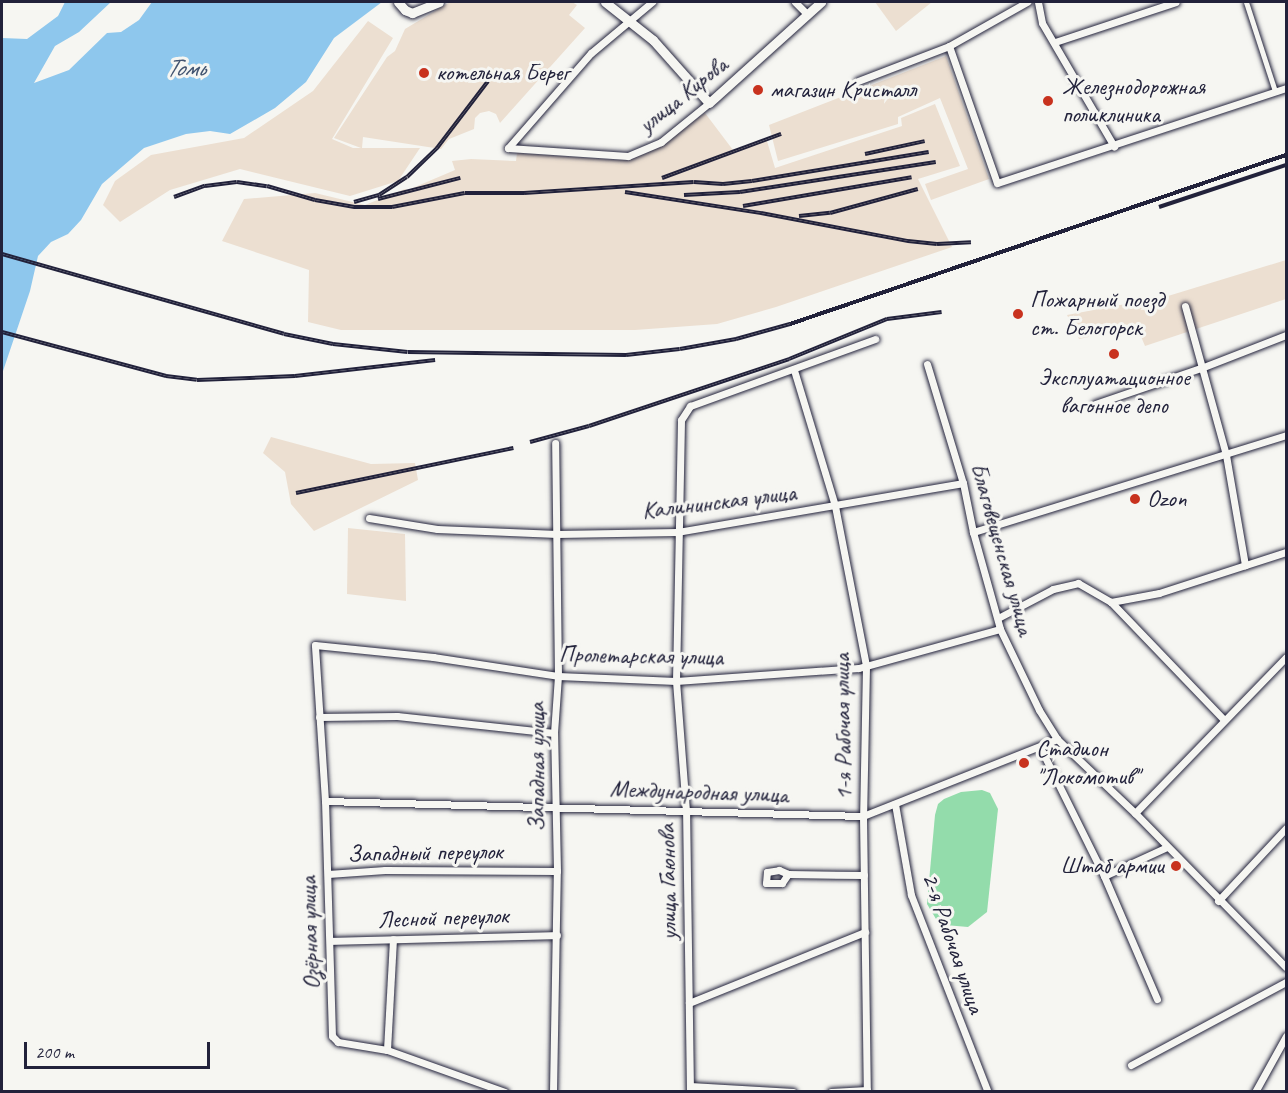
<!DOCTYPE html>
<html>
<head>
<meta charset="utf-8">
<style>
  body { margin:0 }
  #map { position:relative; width:1288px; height:1093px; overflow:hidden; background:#f6f6f2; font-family:Caveat,sans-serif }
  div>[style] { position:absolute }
  .built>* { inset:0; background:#ecdfd1 }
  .green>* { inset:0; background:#93dcab }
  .water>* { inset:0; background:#8ec7ed }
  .roads { filter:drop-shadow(0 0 2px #22223b) drop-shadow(0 0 2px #22223b) }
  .pedestrian>* { height:5px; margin:-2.5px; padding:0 2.5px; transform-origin:2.5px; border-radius:2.5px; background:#f6f6f2 }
  .minor>* { height:7px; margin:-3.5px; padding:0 3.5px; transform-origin:3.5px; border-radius:3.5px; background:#f6f6f2 }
  .secondary>* { height:9px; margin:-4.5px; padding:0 4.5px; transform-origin:4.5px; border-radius:4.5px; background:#f6f6f2 }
  .rail>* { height:4px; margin-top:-2px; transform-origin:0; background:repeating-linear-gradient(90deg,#f6f6f2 0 4.5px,#22223b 0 9px); box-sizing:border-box; border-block:2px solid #22223b }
  .dots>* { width:16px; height:16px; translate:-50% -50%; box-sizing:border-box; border:3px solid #f6f6f2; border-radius:50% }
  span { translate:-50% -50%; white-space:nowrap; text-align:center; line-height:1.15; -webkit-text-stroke:6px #f6f6f2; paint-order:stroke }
  .poi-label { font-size:24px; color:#22223b }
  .left { translate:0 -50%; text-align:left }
  .right { translate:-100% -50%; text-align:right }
  .street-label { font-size:24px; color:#22223b }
  .water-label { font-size:26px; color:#425470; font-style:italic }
  .frame { position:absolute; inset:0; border:3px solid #22223b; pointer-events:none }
  .scale { position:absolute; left:24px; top:1042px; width:186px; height:27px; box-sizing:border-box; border:3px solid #22223b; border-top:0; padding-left:8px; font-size:18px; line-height:21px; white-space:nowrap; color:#22223b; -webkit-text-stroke:4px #f6f6f2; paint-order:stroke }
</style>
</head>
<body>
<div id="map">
  <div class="built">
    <div style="clip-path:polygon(450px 2px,572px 2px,577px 5px,569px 15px,585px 28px,500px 123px,496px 114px,489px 111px,480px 113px,475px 118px,474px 129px,449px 139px,441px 149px,363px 137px,362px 148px,420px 148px,398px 181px,350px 196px,240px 169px,170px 190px,120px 222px,103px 205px,115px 181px,151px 155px,244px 138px,313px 91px,368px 21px,393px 38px,332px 139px,353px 148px,361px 148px,334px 138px,387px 57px,395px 51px,405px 29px)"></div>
    <div style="clip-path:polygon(875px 2px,932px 2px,896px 31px)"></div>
    <div style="clip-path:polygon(946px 56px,989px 179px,931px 200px,925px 184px,968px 169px,940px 98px,898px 117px,898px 124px,778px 161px,769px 125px)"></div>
    <div style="clip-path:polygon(935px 104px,960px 166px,918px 179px,952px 247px,776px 307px,717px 324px,635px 330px,341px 330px,308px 322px,309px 270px,222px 241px,244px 199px,315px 193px,365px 205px,405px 189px,408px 190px,455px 170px,452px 161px,471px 159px,516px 161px,517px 153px,616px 160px,645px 154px,705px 113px,733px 150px,767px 141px,775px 168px,902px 126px,901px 118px)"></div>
    <div style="clip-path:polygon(1286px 260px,1286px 299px,1145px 346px,1137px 327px,1079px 339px,1067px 315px,1168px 296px)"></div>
    <div style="clip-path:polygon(271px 437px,371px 464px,415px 463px,418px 480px,314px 531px,291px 504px,285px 472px,263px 453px)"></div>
    <div style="clip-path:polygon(348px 528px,405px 534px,406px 601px,347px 594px)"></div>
  </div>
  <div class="green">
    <div style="clip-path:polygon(982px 790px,990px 793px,998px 809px,987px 912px,968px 927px,945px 925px,936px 919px,927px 904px,935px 815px,938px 804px,944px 799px,961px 792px)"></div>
  </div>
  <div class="water">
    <div style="clip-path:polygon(65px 2px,111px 2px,79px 32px,55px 46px,34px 83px,69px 70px,107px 33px,121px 32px,139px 20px,152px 2px,382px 2px,334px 38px,306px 82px,275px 108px,230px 134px,210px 131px,186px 134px,144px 148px,102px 184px,81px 220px,68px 234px,51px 242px,38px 256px,30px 291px,2px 374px,2px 38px,27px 39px,58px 16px)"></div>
  </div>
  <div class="roads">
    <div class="pedestrian">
      <div style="left:1246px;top:2px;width:94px;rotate:72deg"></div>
    </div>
    <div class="minor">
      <div style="left:795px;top:2px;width:17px;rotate:45deg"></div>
      <div style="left:1038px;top:2px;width:21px;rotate:79deg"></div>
      <div style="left:1042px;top:23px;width:143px;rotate:59.7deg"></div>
      <div style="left:1055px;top:42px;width:127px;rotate:-18.3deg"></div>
      <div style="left:949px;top:46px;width:145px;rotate:70.7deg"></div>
      <div style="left:997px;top:183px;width:304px;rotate:-18.2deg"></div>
      <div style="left:858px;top:81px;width:97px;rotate:-21deg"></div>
      <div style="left:949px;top:46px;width:90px;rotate:-29.4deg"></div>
      <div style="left:508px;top:148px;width:120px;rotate:3.8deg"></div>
      <div style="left:628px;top:156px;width:36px;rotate:-23deg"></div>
      <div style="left:661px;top:142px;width:62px;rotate:-39.1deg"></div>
      <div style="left:508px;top:148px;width:126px;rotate:-48.9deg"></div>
      <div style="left:591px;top:53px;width:80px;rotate:-39.9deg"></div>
      <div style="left:1185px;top:306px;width:155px;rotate:74.6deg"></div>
      <div style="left:1226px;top:455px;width:112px;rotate:80.2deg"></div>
      <div style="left:927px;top:364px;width:124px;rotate:73.2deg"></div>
      <div style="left:963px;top:483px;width:50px;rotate:78.5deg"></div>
      <div style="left:973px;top:532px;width:101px;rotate:74.4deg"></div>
      <div style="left:1000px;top:629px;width:90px;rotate:64.3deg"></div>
      <div style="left:1039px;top:710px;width:34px;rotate:58deg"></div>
      <div style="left:1057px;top:739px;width:108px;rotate:43.5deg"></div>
      <div style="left:1135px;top:813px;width:216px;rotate:45.6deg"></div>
      <div style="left:794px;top:370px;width:142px;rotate:73.2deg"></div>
      <div style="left:835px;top:506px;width:163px;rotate:79deg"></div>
      <div style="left:866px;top:666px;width:150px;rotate:91.1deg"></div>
      <div style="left:863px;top:816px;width:276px;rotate:89.2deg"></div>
      <div style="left:1095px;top:404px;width:112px;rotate:-18.8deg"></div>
      <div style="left:1201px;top:368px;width:91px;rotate:-21.2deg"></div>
      <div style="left:369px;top:518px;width:69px;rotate:9.2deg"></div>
      <div style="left:437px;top:529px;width:120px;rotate:2.4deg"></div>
      <div style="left:557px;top:534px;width:120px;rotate:-1deg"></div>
      <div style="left:677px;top:532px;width:290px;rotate:-9.7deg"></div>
      <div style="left:973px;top:532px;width:328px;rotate:-17.2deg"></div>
      <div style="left:1111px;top:602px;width:163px;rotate:46.2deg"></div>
      <div style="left:998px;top:618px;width:62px;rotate:-27.8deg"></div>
      <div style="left:1053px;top:589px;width:26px;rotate:-13deg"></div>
      <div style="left:1078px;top:583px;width:38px;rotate:30deg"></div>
      <div style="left:1111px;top:602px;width:49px;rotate:-10.6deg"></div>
      <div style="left:1159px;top:593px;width:133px;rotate:-17.9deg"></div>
      <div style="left:319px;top:717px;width:78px;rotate:-0.7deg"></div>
      <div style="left:397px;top:716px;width:158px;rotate:6.2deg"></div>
      <div style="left:1040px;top:747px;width:144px;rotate:63.6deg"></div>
      <div style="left:1104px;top:876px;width:134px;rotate:66.7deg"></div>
      <div style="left:325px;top:801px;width:538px;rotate:1.6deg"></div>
      <div style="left:863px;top:816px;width:209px;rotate:-21.6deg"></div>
      <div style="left:895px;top:804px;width:92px;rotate:80deg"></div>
      <div style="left:911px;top:895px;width:212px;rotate:68.7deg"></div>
      <div style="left:1135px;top:813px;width:217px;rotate:-45.9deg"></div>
      <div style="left:328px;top:874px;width:57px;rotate:-4deg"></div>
      <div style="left:385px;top:870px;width:172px;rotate:0.3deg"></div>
      <div style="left:788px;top:874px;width:11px;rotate:124deg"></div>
      <div style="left:782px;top:883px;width:16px;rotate:180deg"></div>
      <div style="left:766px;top:883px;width:11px;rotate:-85deg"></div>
      <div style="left:767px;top:872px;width:12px;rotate:-9deg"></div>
      <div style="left:779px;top:870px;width:10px;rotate:24deg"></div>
      <div style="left:788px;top:874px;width:76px;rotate:0.8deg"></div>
      <div style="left:1104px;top:876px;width:69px;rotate:-24.7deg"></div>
      <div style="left:1218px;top:901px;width:100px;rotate:-47deg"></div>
      <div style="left:331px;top:941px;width:226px;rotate:-1.5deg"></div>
      <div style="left:689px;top:1003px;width:190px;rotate:-22deg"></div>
      <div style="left:387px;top:1050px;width:111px;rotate:-86.9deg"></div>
      <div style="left:1131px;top:1065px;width:176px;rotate:-28.2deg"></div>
      <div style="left:690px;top:1086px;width:103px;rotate:3.3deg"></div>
      <div style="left:505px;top:1092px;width:125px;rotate:-160.4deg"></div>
      <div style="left:387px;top:1050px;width:50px;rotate:-170.7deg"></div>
      <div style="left:338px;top:1042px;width:8px;rotate:-135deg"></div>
      <div style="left:332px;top:1036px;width:235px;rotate:-91.7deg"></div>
      <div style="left:325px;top:801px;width:156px;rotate:-93.7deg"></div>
      <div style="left:315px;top:645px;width:119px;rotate:5.8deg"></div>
      <div style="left:433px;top:657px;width:126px;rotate:8.6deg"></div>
      <div style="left:558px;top:676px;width:118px;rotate:2.4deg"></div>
      <div style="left:676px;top:681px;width:183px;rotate:-4.1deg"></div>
      <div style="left:859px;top:668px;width:146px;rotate:-15.5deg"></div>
      <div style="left:553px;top:1092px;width:221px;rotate:-89deg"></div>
      <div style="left:557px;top:871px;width:138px;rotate:-91.2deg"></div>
      <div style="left:554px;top:733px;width:57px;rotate:-86deg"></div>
      <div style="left:558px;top:676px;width:233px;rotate:-90.7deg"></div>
      <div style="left:690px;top:1092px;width:281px;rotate:-90.8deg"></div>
      <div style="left:686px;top:811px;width:130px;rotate:-94.4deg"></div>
      <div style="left:676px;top:681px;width:261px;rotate:-88.9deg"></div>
      <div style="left:681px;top:420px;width:17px;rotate:-57deg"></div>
      <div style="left:690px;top:406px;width:197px;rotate:-19.9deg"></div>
      <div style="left:831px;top:1092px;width:36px;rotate:-3deg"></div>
      <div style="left:1255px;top:1092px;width:64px;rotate:-61deg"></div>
    </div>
    <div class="secondary">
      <div style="left:398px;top:2px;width:11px;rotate:49deg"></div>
      <div style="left:405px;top:10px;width:8px;rotate:23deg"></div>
      <div style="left:412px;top:13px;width:29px;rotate:-22deg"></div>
      <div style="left:605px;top:2px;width:61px;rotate:38.4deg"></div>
      <div style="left:653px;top:40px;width:84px;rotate:48.4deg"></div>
      <div style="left:709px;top:103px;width:151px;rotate:-42deg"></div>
    </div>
  </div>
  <div class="rail">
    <div style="left:865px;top:154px;width:61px;rotate:-12.2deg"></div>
    <div style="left:662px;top:178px;width:127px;rotate:-20.3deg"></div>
    <div style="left:625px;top:192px;width:138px;rotate:8.8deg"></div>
    <div style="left:761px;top:213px;width:150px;rotate:10.8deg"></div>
    <div style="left:908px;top:241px;width:29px;rotate:6deg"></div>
    <div style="left:937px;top:244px;width:34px;rotate:-3deg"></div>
    <div style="left:684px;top:195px;width:56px;rotate:-3.1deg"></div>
    <div style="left:740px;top:192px;width:198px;rotate:-8.7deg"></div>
    <div style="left:174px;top:197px;width:33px;rotate:-20deg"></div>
    <div style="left:205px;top:186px;width:32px;rotate:-7deg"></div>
    <div style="left:237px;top:182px;width:30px;rotate:8deg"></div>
    <div style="left:267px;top:186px;width:50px;rotate:16.3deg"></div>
    <div style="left:315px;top:200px;width:40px;rotate:10deg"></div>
    <div style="left:354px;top:207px;width:38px"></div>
    <div style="left:392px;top:207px;width:74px;rotate:-10.9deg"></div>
    <div style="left:465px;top:193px;width:59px"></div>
    <div style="left:524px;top:193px;width:170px;rotate:-3.7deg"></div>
    <div style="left:694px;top:182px;width:29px;rotate:4deg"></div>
    <div style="left:723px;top:184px;width:29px;rotate:-6deg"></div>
    <div style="left:752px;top:181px;width:179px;rotate:-9.3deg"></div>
    <div style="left:378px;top:199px;width:85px;rotate:-14.4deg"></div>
    <div style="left:354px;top:202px;width:26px;rotate:-16deg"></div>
    <div style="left:379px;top:195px;width:33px;rotate:-33deg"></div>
    <div style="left:407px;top:177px;width:42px;rotate:-44deg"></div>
    <div style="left:437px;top:148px;width:84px;rotate:-52.7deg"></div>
    <div style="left:743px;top:206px;width:171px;rotate:-9.7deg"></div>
    <div style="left:1159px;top:207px;width:134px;rotate:-18.3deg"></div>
    <div style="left:799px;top:216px;width:31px;rotate:-6deg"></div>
    <div style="left:830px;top:213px;width:91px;rotate:-15.3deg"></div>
    <div style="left:2px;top:254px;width:293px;rotate:15.8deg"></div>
    <div style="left:284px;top:334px;width:50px;rotate:11.5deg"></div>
    <div style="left:333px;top:344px;width:75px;rotate:6.1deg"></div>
    <div style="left:408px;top:352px;width:218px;rotate:0.8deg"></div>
    <div style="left:626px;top:355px;width:54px;rotate:-6.3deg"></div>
    <div style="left:680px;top:349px;width:57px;rotate:-10.1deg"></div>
    <div style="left:736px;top:339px;width:56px;rotate:-15.5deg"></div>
    <div style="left:790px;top:324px;width:524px;rotate:-18.82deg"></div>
    <div style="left:2px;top:332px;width:170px;rotate:15deg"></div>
    <div style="left:166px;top:376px;width:31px;rotate:7deg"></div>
    <div style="left:197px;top:380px;width:98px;rotate:-2.3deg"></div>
    <div style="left:295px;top:376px;width:141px;rotate:-6.5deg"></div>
    <div style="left:530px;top:442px;width:61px;rotate:-15.2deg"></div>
    <div style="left:589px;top:426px;width:211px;rotate:-18.5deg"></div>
    <div style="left:789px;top:359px;width:106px;rotate:-22.2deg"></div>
    <div style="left:887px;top:319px;width:55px;rotate:-7.3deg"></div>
    <div style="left:296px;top:493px;width:222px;rotate:-11.7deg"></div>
  </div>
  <div class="dots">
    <div style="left:424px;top:73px;background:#c8321e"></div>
    <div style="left:758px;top:90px;background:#c8321e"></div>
    <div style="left:1048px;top:101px;background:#c8321e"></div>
    <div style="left:1018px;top:314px;background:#c8321e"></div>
    <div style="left:1114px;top:354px;background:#c8321e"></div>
    <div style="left:1135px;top:499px;background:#c8321e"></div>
    <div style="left:1024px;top:763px;background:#c8321e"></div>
    <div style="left:1176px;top:866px;background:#c8321e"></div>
  </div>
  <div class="poi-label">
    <span class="left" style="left:436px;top:73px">котельная Берег</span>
    <span class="left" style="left:1062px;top:101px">Железнодорожная<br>поликлиника</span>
    <span class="left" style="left:770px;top:90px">магазин Кристалл</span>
    <span class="left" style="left:1030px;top:314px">Пожарный поезд<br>ст. Белогорск</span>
    <span style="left:1114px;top:392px">Эксплуатационное<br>вагонное депо</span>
    <span class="left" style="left:1147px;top:499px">Ozon</span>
    <span class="left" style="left:1036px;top:763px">Стадион<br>"Локомотив"</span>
    <span class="right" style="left:1164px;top:866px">Штаб армии</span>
  </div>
  <div class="street-label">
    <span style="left:683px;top:95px;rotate:-39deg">улица Кирова</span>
    <span style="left:719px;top:502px;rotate:-7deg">Калининская улица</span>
    <span style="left:1002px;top:549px;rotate:74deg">Благовещенская улица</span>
    <span style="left:641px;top:656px;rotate:1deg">Пролетарская улица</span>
    <span style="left:843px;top:727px;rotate:-91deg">1-я Рабочая улица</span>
    <span style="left:537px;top:767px;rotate:-90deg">Западная улица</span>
    <span style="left:699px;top:792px;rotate:2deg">Международная улица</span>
    <span style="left:425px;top:853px;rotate:-1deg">Западный переулок</span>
    <span style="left:668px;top:882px;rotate:-91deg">улица Гаюнова</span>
    <span style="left:443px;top:918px;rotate:-2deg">Лесной переулок</span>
    <span style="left:310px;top:933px;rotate:-92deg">Озёрная улица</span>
    <span style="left:953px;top:943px;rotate:71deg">2-я Рабочая улица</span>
  </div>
  <div class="water-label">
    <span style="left:185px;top:68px">Томь</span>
  </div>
  <div class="frame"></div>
  <div class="scale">200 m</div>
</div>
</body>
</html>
